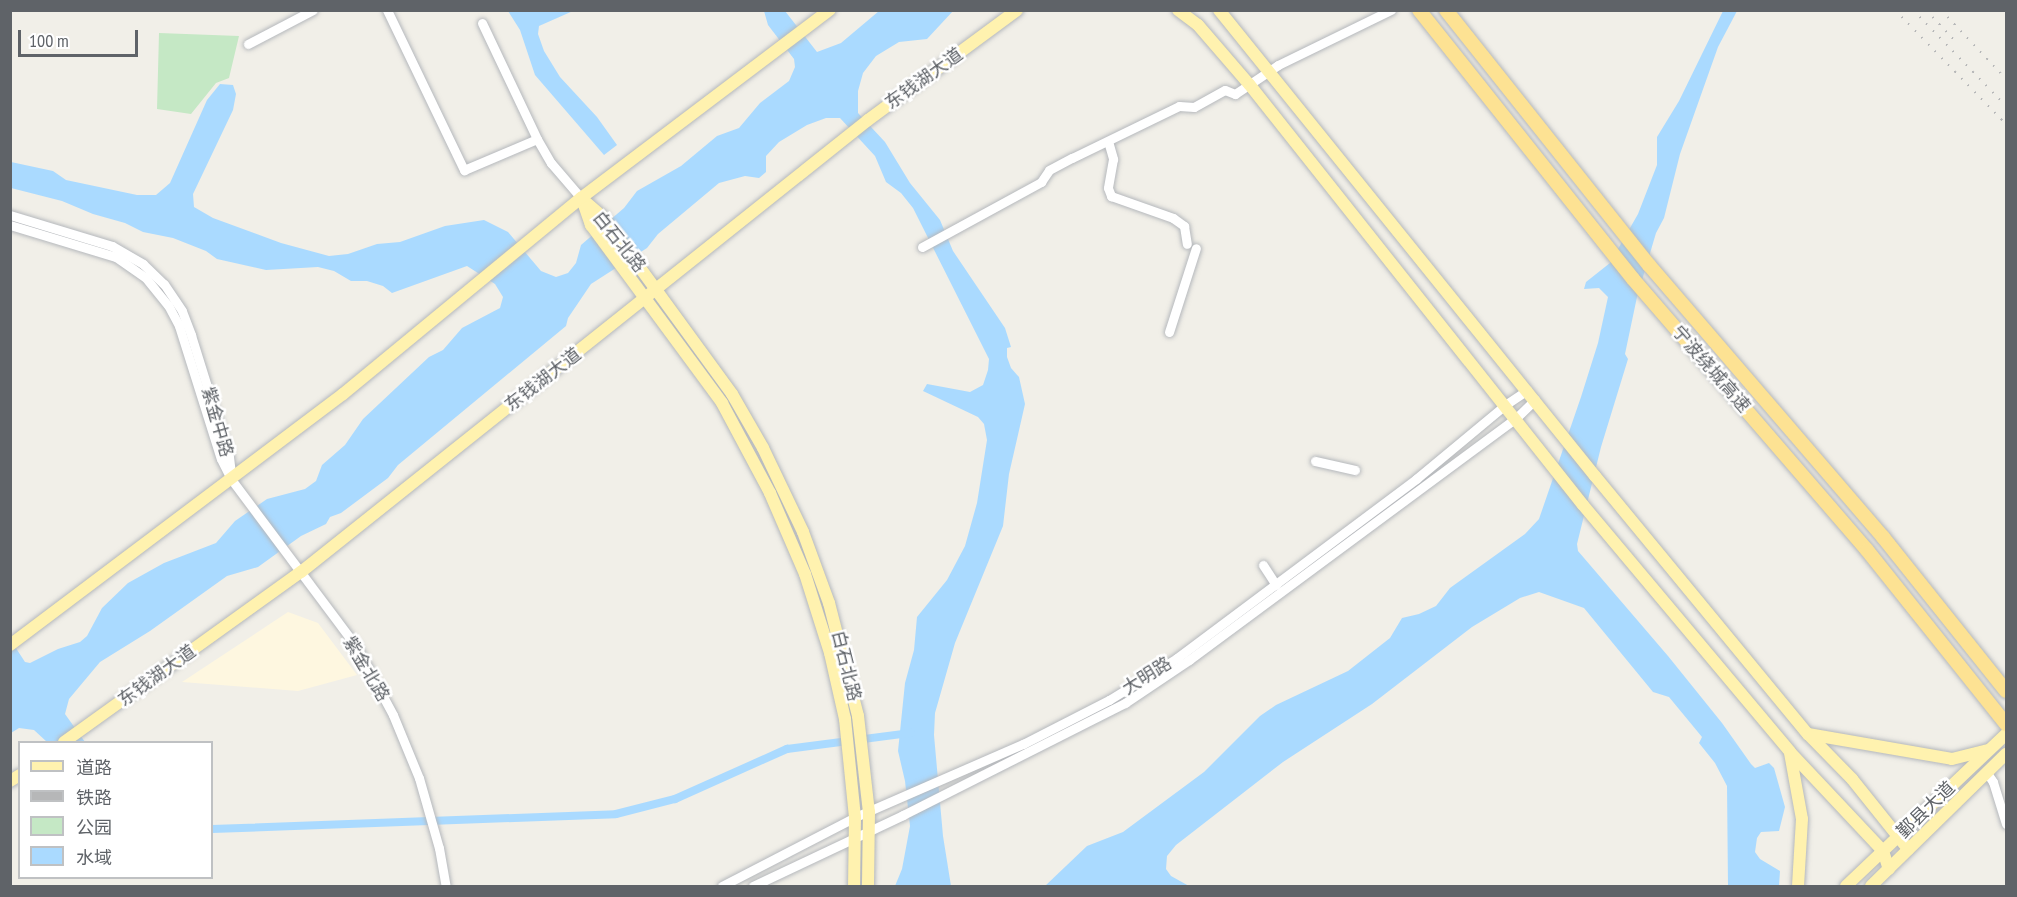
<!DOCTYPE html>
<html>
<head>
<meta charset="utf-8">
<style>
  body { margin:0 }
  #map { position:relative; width:2017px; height:897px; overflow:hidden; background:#f1efe8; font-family:"PT Sans Narrow","Noto Sans SC",sans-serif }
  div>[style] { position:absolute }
  .commercial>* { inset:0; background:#fef7e0 }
  .green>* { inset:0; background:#c5e8c5 }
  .water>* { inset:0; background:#aadaff }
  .canal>* { height:8px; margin:-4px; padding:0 4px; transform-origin:4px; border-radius:4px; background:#aadaff }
  .roads { filter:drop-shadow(0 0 2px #b5b8bc) drop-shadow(0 0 2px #b5b8bc) }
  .minor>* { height:9px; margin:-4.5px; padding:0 4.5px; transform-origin:4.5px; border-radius:4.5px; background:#fff }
  .major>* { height:12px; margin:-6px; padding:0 6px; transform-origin:6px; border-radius:6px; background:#fff2af }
  .highway>* { height:14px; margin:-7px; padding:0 7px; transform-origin:7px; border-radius:7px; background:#fde293 }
  .rail>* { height:2px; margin-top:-1px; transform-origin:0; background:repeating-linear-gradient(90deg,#b6b7b8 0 1.5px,transparent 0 9.5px) }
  span { translate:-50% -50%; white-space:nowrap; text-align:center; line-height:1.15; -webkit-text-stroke:5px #fff; paint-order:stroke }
  .street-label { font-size:18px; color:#5f6368 }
  .frame { position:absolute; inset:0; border:12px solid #5f6368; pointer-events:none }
  .legend { position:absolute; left:18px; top:741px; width:195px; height:138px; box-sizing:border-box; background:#fff; border:2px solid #bfc1c3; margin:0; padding:8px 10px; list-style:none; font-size:18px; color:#5f6368 }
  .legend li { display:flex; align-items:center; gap:12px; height:30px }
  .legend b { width:30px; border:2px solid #bfc1c3 }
  .scale { position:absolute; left:18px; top:30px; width:120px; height:27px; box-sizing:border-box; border:3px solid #5f6368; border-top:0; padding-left:8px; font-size:18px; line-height:21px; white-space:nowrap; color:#5f6368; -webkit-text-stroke:4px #fff; paint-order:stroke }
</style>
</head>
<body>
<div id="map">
  <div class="commercial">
    <div style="clip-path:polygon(288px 612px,318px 623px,357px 675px,298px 691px,182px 682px)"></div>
  </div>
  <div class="green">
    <div style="clip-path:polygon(159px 33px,239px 36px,229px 78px,216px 83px,191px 114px,157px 109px)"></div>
  </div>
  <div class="water">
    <div style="clip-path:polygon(508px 11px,573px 11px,539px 26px,538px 34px,544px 51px,560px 77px,597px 117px,617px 145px,604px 155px,535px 75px,520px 30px)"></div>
    <div style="clip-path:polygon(764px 11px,785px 11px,817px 52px,841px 43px,879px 11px,953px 11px,927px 39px,899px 42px,876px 56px,863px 73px,858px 91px,858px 113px,885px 142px,910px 183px,940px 220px,953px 251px,1005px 328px,1011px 347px,1007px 348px,1007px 357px,1011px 368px,1019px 377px,1025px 404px,1009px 474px,1003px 526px,955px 643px,935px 713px,934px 735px,943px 836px,951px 886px,895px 886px,902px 869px,910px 826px,905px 781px,898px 751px,905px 683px,914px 650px,917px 617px,947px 580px,965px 546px,977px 503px,987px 440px,984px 424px,978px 417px,923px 391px,927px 384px,970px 392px,983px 385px,988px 370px,989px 359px,913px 208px,901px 193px,886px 182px,875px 156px,840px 118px,826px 118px,807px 125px,779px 142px,766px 156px,766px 172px,759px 178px,745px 176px,719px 183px,658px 234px,647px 248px,591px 284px,568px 318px,566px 326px,398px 465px,388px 478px,341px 513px,330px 517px,326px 524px,301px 536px,258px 567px,227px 576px,150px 631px,100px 662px,69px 699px,65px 714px,85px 742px,47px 742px,34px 730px,19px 728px,11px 733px,10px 639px,25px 662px,30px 663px,58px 649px,80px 642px,87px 636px,102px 608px,128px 583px,164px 563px,216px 543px,235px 521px,267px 499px,305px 489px,316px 481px,322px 465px,345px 445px,363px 419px,429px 357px,443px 350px,462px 328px,500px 308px,503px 297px,495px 284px,467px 266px,392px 293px,383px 286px,367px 281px,351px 281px,334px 271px,318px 267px,266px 270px,217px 259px,206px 251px,173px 238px,143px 232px,125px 223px,93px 214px,62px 201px,11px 188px,11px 162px,53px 171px,66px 180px,137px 195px,156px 195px,170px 183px,207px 100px,220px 84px,233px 85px,236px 94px,233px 110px,193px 194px,194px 207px,213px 218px,281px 243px,329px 256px,348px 254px,377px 244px,400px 242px,445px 226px,484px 220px,508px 232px,541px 271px,556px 277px,568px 273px,576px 263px,581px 245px,624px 208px,637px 191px,681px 166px,717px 136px,739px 128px,760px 103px,789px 81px,795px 67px,794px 59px,768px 25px)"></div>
    <div style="clip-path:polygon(1723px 11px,1737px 11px,1718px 47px,1680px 154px,1664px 218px,1656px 233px,1637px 297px,1625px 354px,1628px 359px,1601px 447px,1577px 544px,1578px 551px,1668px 656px,1722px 723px,1751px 764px,1755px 768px,1769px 763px,1774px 768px,1785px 807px,1779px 831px,1761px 832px,1757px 838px,1755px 852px,1760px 859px,1780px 871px,1779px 886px,1728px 886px,1727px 786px,1715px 763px,1699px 743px,1702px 737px,1669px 697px,1653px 692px,1584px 608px,1539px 592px,1520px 598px,1472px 627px,1372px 704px,1283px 762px,1176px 845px,1167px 856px,1166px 869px,1171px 876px,1189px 886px,1045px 886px,1087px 846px,1123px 832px,1204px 772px,1260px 716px,1276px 705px,1348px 671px,1390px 638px,1402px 618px,1419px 614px,1436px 606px,1450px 588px,1525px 534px,1539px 519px,1581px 397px,1598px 343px,1608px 297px,1599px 288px,1584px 289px,1586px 282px,1610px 263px,1638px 214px,1657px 165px,1657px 137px,1679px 101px)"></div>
  </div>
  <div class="canal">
    <div style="left:212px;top:829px;width:404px;rotate:-2.1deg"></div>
    <div style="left:616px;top:814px;width:61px;rotate:-14.3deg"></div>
    <div style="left:675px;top:799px;width:123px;rotate:-24.1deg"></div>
    <div style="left:787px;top:749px;width:125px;rotate:-7.4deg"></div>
  </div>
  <div class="roads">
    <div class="minor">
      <div style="left:387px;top:10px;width:178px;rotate:64.3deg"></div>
      <div style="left:464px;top:170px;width:79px;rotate:-23deg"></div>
      <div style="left:482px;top:23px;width:128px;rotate:64.6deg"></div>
      <div style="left:537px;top:139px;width:28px;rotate:60deg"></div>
      <div style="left:551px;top:163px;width:46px;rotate:49.4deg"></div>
      <div style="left:248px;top:44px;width:73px;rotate:-27.6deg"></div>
      <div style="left:1108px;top:141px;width:19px;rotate:74deg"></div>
      <div style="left:1113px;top:159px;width:29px;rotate:100deg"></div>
      <div style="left:1108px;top:188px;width:9px;rotate:69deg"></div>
      <div style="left:1111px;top:196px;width:66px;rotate:19.5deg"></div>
      <div style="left:1173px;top:218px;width:14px;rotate:36deg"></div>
      <div style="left:1184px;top:226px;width:18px;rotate:81deg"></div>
      <div style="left:10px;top:215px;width:107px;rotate:16.9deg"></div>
      <div style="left:112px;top:246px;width:36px;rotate:30deg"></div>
      <div style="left:143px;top:264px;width:29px;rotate:44deg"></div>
      <div style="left:164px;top:284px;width:32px;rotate:56deg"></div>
      <div style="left:182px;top:311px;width:26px;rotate:69deg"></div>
      <div style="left:191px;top:335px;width:128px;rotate:72.7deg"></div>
      <div style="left:229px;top:457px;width:17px;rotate:83deg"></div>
      <div style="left:10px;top:225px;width:111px;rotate:16.8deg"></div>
      <div style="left:116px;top:257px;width:35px;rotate:35deg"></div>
      <div style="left:145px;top:277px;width:36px;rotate:51deg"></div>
      <div style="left:168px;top:305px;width:24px;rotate:62deg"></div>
      <div style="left:179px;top:326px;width:139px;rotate:72.5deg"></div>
      <div style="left:221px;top:459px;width:22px;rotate:63deg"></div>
      <div style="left:231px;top:479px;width:209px;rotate:53.2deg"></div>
      <div style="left:356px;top:646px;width:78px;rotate:61.8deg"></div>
      <div style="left:393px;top:715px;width:68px;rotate:67.6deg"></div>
      <div style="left:419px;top:778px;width:73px;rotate:74.1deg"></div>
      <div style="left:439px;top:848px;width:39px;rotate:80deg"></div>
      <div style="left:922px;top:247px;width:136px;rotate:-28.6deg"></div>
      <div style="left:1041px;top:182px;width:14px;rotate:-56deg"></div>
      <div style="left:1049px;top:170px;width:26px;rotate:-28deg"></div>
      <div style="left:1072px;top:158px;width:119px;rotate:-25.9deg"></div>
      <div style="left:1179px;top:106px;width:15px;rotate:4deg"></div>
      <div style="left:1194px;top:107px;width:35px;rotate:-29deg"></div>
      <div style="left:1225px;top:90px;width:11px;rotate:22deg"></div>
      <div style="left:1235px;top:94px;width:52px;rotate:-34deg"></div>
      <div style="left:1278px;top:65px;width:126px;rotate:-26deg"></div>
      <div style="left:1169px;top:332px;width:88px;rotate:-72.2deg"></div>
      <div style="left:1315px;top:461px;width:41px;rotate:12.7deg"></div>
      <div style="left:1263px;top:565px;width:24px;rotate:57deg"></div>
      <div style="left:1987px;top:773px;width:11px;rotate:56deg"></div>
      <div style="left:1993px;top:782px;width:44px;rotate:72.8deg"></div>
      <div style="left:722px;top:886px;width:150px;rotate:-27.4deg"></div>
      <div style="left:855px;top:817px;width:183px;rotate:-23.5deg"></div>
      <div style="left:1023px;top:744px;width:97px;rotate:-27.1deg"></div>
      <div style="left:1109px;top:700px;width:80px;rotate:-31.7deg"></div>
      <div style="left:1177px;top:658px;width:299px;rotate:-36.8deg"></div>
      <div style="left:1416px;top:479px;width:116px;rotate:-39.7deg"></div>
      <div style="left:1505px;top:405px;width:27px;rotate:-34deg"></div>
      <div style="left:753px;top:886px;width:166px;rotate:-25.3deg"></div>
      <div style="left:903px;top:815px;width:249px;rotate:-26.8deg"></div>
      <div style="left:1125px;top:703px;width:77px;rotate:-33.9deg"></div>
      <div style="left:1189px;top:660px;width:405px;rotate:-36.5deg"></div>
      <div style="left:1515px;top:419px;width:28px;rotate:-44deg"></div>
    </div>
    <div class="major">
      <div style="left:1178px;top:10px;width:25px;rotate:37deg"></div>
      <div style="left:1198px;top:25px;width:78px;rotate:49.2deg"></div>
      <div style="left:1249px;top:84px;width:537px;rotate:51.57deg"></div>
      <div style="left:1583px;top:505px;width:322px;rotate:50deg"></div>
      <div style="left:1790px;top:752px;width:136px;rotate:46.8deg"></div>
      <div style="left:1883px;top:851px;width:19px;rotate:72deg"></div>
      <div style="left:1219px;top:10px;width:599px;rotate:51.1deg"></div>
      <div style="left:1595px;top:476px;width:335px;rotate:50.5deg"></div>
      <div style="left:1808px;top:734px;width:63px;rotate:45.6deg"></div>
      <div style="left:1852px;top:779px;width:90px;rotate:51.3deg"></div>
      <div style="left:581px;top:198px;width:29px;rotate:41deg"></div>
      <div style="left:603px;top:217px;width:219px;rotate:53.9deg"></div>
      <div style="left:732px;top:394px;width:62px;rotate:60.1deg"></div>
      <div style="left:763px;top:448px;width:93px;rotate:64.5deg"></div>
      <div style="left:803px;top:532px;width:76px;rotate:69.9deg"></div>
      <div style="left:829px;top:603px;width:117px;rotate:75.6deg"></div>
      <div style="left:858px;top:716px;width:97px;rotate:83.5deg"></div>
      <div style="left:869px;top:812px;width:74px;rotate:90.8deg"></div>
      <div style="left:582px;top:199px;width:28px;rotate:71deg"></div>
      <div style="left:591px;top:225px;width:221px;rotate:53.6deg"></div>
      <div style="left:722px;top:403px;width:102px;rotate:61.9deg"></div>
      <div style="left:770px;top:493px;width:88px;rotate:66.6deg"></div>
      <div style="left:805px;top:574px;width:83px;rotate:72.4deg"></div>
      <div style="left:830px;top:653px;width:68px;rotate:77.2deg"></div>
      <div style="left:845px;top:719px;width:99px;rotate:84.2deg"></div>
      <div style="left:855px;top:817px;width:69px;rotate:90.8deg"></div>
      <div style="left:10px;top:645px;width:417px;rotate:-37deg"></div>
      <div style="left:343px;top:394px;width:308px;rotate:-39.5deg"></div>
      <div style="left:581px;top:198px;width:312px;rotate:-37.1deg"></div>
      <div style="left:1808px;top:734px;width:146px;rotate:9.8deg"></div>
      <div style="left:1952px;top:759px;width:36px;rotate:-14deg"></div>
      <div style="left:64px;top:742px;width:292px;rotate:-35.7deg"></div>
      <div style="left:301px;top:572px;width:725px;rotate:-38.56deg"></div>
      <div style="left:868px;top:120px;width:185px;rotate:-36.4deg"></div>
      <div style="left:1790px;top:753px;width:67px;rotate:79.7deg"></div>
      <div style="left:1802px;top:819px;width:67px;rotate:93.4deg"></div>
      <div style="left:10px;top:781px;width:12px;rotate:-31deg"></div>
      <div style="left:1846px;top:886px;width:221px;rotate:-43.5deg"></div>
      <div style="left:1871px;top:886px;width:189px;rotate:-44.4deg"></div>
    </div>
    <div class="highway">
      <div style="left:1419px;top:10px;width:344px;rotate:51.5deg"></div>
      <div style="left:1633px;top:279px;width:358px;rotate:49.2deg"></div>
      <div style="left:1867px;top:550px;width:223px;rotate:51.4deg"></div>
      <div style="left:1446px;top:10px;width:326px;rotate:51.5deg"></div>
      <div style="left:1649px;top:265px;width:359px;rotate:49.3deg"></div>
      <div style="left:1883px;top:537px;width:197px;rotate:51.4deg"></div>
    </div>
  </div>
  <div class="rail">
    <div style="left:1895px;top:10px;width:159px;rotate:45.8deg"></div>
    <div style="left:1913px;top:10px;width:134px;rotate:45.9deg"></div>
    <div style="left:1926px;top:10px;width:45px;rotate:46.8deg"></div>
    <div style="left:1941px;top:10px;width:95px;rotate:46.7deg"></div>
  </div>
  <div class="street-label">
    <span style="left:924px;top:79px;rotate:-36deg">东钱湖大道</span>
    <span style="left:619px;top:242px;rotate:51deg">白石北路</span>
    <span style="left:1711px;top:369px;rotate:49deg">宁波绕城高速</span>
    <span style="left:543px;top:380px;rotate:-38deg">东钱湖大道</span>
    <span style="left:217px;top:422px;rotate:74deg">紫金中路</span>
    <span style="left:846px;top:666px;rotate:76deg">白石北路</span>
    <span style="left:366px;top:669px;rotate:59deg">紫金北路</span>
    <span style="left:157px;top:676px;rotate:-36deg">东钱湖大道</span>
    <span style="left:1147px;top:676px;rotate:-32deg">大明路</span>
    <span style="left:1926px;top:810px;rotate:-44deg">鄞县大道</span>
  </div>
  <div class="frame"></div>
  <ul class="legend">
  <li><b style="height:8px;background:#fff2af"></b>道路</li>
  <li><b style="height:8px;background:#b6b7b8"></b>铁路</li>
  <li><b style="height:16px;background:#c5e8c5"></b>公园</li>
  <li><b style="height:16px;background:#aadaff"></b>水域</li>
  </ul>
  <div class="scale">100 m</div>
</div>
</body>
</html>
